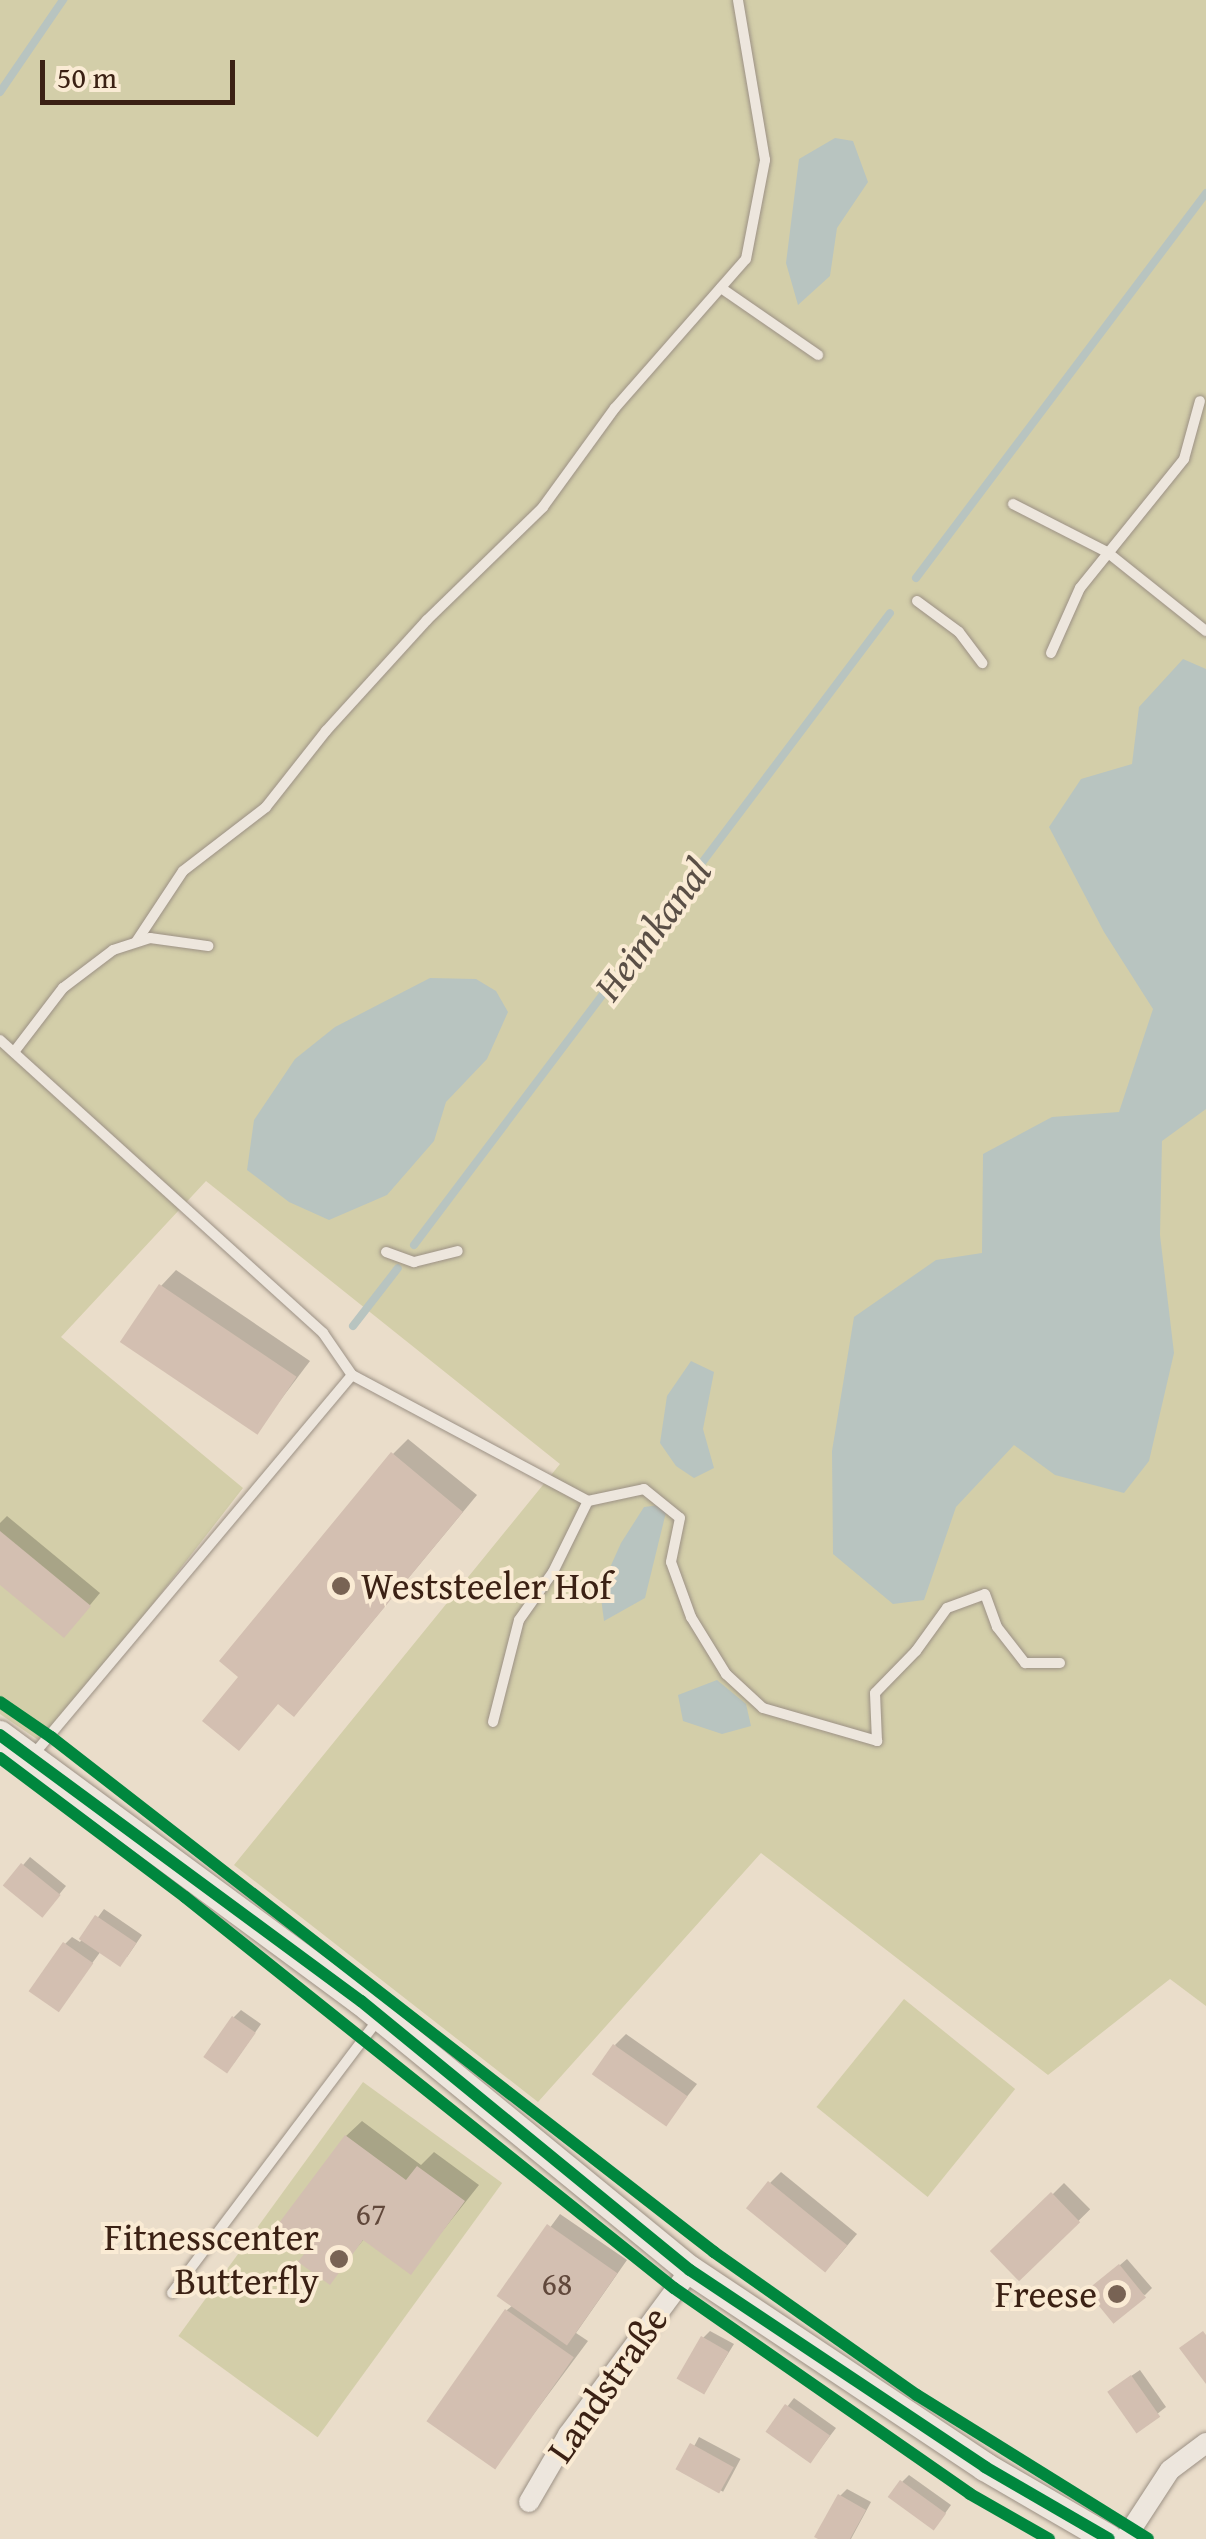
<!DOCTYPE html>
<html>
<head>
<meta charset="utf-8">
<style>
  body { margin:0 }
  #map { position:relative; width:1206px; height:2539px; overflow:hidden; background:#eaddca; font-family:"Gentium Book Plus",serif }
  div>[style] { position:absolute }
  .green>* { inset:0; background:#d3cea9; transform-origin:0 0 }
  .water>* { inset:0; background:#b8c4c0 }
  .shadow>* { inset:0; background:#0003; transform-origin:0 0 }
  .stream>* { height:8px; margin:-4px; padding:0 4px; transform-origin:4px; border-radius:4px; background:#b8c4c0 }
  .building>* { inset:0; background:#d3bfb1; transform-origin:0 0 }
  .roads { filter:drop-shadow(0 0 2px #9c9185) drop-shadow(0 0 2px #9c9185) }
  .service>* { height:10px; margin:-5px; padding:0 5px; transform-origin:5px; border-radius:5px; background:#ede6dd }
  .minor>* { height:20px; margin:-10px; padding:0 10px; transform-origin:10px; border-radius:10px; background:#ede6dd }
  .tertiary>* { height:28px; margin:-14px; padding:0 14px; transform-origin:14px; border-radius:14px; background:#ede6dd }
  .cycleway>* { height:12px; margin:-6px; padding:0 6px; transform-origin:6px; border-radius:6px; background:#00873e }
  .dots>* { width:28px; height:28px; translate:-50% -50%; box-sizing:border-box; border:5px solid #faebd4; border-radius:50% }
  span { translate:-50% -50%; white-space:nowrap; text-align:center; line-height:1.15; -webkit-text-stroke:8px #faebd4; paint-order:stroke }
  .number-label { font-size:32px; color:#61483b }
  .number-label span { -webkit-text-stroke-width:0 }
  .poi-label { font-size:38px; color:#3b2114 }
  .left { translate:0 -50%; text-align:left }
  .right { translate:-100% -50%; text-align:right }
  .street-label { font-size:38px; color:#3b2114 }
  .water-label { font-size:40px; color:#5a4f46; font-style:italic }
  .scale { position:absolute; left:40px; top:60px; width:195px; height:45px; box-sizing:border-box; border:5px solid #3b2114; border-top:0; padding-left:12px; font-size:30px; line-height:35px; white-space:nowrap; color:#3b2114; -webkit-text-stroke:8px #faebd4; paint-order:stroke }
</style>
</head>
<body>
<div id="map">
  <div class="green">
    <div style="clip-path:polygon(0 0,1206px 0,1206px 2006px,1170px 1979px,1048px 2075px,761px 1853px,538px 2102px,234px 1865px,560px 1464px,206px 1181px,61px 1337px,243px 1488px,44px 1744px,0 1714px)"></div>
    <div style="left:904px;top:1999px;width:143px;height:139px;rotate:39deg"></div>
    <div style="left:363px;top:2082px;width:172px;height:314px;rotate:36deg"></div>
  </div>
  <div class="water">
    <div style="clip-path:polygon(835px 138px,853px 141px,868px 182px,837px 228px,830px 276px,798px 305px,786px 263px,799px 159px)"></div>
    <div style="clip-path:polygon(1183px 659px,1206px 669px,1206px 1109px,1162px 1141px,1160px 1235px,1174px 1353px,1149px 1461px,1124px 1493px,1055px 1475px,1014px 1445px,956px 1507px,924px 1600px,893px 1604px,833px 1554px,832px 1451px,854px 1317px,936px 1260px,982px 1253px,983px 1154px,1052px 1117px,1119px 1112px,1153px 1009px,1104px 932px,1049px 827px,1081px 779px,1132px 764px,1139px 707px)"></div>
    <div style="clip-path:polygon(430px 978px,476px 979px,496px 991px,508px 1012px,487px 1059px,446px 1102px,434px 1141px,387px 1195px,329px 1220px,289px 1202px,247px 1170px,254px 1120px,295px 1059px,335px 1027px)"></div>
    <div style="clip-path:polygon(691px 1361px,714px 1372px,703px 1429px,714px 1468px,694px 1478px,676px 1466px,660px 1443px,667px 1396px)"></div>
    <div style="clip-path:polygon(668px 1504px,645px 1598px,604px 1621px,600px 1590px,621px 1543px,644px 1507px)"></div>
    <div style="clip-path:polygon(717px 1680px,746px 1704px,751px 1726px,722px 1734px,683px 1721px,678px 1695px)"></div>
  </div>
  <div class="shadow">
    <div style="clip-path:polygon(176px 1270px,310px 1361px,257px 1431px,161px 1286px)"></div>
    <div style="clip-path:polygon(408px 1439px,477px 1495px,309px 1698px,242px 1676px,393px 1454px)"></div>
    <div style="clip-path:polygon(7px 1516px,100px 1593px,75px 1623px,0 1582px,0 1523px)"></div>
    <div style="clip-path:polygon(30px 1857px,66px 1886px,49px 1907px,6px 1885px)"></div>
    <div style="clip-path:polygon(104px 1909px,142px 1935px,127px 1957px,101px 1951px,64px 2002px,65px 1944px,72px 1937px,80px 1942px)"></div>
    <div style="clip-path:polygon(241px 2010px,261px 2024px,234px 2063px,234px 2017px)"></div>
    <div style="clip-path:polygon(626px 2034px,697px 2084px,666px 2123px,615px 2045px)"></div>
    <div style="clip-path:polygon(362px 2121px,421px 2165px,434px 2152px,479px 2185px,410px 2272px,365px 2238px,329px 2281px,311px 2249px,346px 2136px)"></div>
    <div style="clip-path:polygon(781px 2172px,857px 2234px,836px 2259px,770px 2183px)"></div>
    <div style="left:1064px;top:2183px;width:37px;height:98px;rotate:45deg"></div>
    <div style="clip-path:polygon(560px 2214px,627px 2260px,576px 2333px,588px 2341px,495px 2466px,507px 2310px,513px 2305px,500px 2296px)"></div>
    <div style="clip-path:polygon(1127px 2259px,1152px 2288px,1145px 2295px,1098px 2284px)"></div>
    <div style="clip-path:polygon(710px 2331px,734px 2344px,705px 2391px,703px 2338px)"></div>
    <div style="clip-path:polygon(1140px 2370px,1166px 2407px,1137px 2430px,1118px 2385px)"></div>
    <div style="clip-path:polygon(794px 2398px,836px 2428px,817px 2453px,769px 2430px)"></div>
    <div style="left:699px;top:2437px;width:47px;height:37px;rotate:28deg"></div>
    <div style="clip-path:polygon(909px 2475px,951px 2505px,941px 2519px,902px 2482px)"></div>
    <div style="clip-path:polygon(847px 2489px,871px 2502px,851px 2539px,823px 2539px,840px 2496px)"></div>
  </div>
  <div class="stream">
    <div style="left:0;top:92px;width:112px;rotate:-55.6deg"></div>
    <div style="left:916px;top:578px;width:482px;rotate:-53deg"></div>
    <div style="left:414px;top:1245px;width:791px;rotate:-53.01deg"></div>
    <div style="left:353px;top:1326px;width:73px;rotate:-52.2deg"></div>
  </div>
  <div class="building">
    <div style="left:159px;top:1284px;width:166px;height:70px;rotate:34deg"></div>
    <div style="clip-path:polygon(391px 1452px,463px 1512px,294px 1717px,278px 1704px,239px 1751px,202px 1721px,238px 1677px,219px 1661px)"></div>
    <div style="clip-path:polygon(0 1531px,91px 1606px,64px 1638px,0 1585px)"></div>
    <div style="left:21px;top:1863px;width:51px;height:29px;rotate:39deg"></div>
    <div style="left:95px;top:1915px;width:50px;height:29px;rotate:34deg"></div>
    <div style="left:63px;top:1942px;width:37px;height:60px;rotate:35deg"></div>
    <div style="left:232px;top:2016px;width:29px;height:50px;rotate:35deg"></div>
    <div style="left:613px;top:2044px;width:91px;height:37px;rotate:35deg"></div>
    <div style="clip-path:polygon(345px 2135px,406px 2180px,417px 2166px,465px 2201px,411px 2275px,363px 2240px,330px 2285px,298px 2262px,307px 2250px,276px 2227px)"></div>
    <div style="left:768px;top:2181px;width:102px;height:35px;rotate:39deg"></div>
    <div style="left:1051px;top:2192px;width:42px;height:85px;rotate:46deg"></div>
    <div style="left:547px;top:2224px;width:86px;height:88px;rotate:35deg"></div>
    <div style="left:1119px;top:2264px;width:43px;height:42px;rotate:51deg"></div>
    <div style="left:505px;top:2309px;width:84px;height:137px;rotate:35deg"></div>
    <div style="clip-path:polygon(1203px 2331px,1206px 2335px,1206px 2384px,1179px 2348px)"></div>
    <div style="left:701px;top:2336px;width:32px;height:49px;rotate:30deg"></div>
    <div style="left:1131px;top:2375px;width:51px;height:29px;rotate:55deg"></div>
    <div style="left:785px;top:2404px;width:55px;height:34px;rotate:35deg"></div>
    <div style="left:690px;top:2443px;width:50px;height:30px;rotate:29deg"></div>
    <div style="left:900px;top:2480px;width:57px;height:21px;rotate:36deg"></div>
    <div style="clip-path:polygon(838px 2494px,866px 2510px,850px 2539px,818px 2539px,814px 2537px)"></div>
  </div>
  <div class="roads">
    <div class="service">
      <div style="left:721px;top:288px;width:118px;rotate:34.6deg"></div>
      <div style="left:1013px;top:504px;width:106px;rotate:27.1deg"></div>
      <div style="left:1107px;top:552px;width:127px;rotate:38.6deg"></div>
      <div style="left:917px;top:601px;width:52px;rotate:36.4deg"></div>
      <div style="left:959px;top:632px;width:39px;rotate:53deg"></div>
      <div style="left:1051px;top:653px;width:71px;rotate:-66deg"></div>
      <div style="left:1080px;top:588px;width:166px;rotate:-51.1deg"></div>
      <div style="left:1184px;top:459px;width:60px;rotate:-74.6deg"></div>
      <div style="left:136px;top:942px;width:85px;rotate:-56.5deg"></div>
      <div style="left:183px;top:871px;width:105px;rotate:-37.6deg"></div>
      <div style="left:266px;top:807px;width:97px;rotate:-51.7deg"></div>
      <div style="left:326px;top:731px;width:150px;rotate:-47.7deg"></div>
      <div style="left:427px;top:620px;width:162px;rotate:-44.2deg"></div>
      <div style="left:543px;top:507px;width:122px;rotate:-54deg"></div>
      <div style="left:615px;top:408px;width:198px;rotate:-48.7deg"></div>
      <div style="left:746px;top:259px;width:101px;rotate:-79.1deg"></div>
      <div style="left:765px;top:160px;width:162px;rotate:-99.6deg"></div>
      <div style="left:0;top:1040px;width:436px;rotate:42.2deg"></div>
      <div style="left:323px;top:1333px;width:51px;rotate:55.4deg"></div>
      <div style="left:352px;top:1375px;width:496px;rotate:130deg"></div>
      <div style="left:14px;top:1052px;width:81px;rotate:-52.6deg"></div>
      <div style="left:63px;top:988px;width:63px;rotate:-37.2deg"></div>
      <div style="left:113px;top:950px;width:39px;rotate:-18deg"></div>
      <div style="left:150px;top:938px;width:59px;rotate:7.9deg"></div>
      <div style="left:386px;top:1252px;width:30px;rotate:20deg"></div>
      <div style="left:414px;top:1262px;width:45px;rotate:-14deg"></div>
      <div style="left:352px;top:1375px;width:268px;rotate:28.1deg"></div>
      <div style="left:588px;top:1501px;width:57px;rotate:-12.1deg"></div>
      <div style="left:644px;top:1489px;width:46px;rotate:38.9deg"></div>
      <div style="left:680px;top:1518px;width:45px;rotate:101.6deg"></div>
      <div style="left:671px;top:1562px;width:59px;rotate:70deg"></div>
      <div style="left:691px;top:1617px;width:67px;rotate:58.4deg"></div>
      <div style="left:726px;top:1674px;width:50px;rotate:42.6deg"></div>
      <div style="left:763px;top:1708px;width:119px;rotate:16.1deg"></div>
      <div style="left:877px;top:1741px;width:48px;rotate:-92.4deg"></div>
      <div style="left:875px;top:1693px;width:59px;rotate:-45.7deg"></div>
      <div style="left:916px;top:1651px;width:53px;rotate:-54.2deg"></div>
      <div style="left:947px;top:1608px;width:40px;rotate:-20.2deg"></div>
      <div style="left:985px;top:1594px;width:35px;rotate:70deg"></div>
      <div style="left:997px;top:1627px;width:46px;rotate:52.1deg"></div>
      <div style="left:1025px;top:1663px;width:35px"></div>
      <div style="left:493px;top:1722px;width:105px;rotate:-75.7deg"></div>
      <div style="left:519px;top:1620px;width:59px;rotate:-54.7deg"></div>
      <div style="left:553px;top:1572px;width:79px;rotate:-63.8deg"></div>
      <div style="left:172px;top:2293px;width:344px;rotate:-53deg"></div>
    </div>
    <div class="minor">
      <div style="left:529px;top:2502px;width:78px;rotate:-59.8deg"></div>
      <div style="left:568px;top:2435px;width:205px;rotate:-53.5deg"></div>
      <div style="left:1125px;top:2539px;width:82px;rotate:-56.9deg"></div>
      <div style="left:1170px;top:2470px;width:45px;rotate:-36.9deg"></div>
    </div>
    <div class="tertiary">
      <div style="left:0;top:1735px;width:448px;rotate:36.4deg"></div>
      <div style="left:361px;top:2001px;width:425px;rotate:39.3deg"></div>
      <div style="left:690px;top:2270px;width:355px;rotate:33.7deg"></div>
      <div style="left:985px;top:2467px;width:143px;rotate:30.1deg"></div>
    </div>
  </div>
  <div class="cycleway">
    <div style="left:0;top:1702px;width:62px;rotate:34.5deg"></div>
    <div style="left:51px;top:1737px;width:840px;rotate:37.84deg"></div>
    <div style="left:714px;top:2252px;width:248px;rotate:35.2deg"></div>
    <div style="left:917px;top:2395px;width:272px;rotate:31.9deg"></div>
    <div style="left:0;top:1735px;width:448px;rotate:36.4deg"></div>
    <div style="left:361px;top:2001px;width:425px;rotate:39.3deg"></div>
    <div style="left:690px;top:2270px;width:355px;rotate:33.7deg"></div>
    <div style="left:985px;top:2467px;width:143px;rotate:30.1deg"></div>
    <div style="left:0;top:1758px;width:231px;rotate:36.9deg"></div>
    <div style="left:185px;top:1897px;width:626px;rotate:38.65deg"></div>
    <div style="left:674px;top:2288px;width:361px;rotate:34.8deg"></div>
    <div style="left:970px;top:2494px;width:91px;rotate:29.7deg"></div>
  </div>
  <div class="dots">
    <div style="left:341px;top:1586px;background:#786354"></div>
    <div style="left:339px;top:2259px;background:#786354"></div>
    <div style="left:1117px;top:2294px;background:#786354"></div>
  </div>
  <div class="number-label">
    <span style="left:371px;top:2214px">67</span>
    <span style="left:557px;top:2284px">68</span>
  </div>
  <div class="poi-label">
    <span class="left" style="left:361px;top:1586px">Weststeeler Hof</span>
    <span class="right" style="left:319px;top:2259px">Fitnesscenter<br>Butterfly</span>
    <span class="right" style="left:1097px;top:2294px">Freese</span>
  </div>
  <div class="street-label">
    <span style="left:607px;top:2384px;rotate:-55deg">Landstraße</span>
  </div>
  <div class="water-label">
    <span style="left:652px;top:929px;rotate:-53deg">Heimkanal</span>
  </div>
  <div class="scale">50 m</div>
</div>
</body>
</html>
